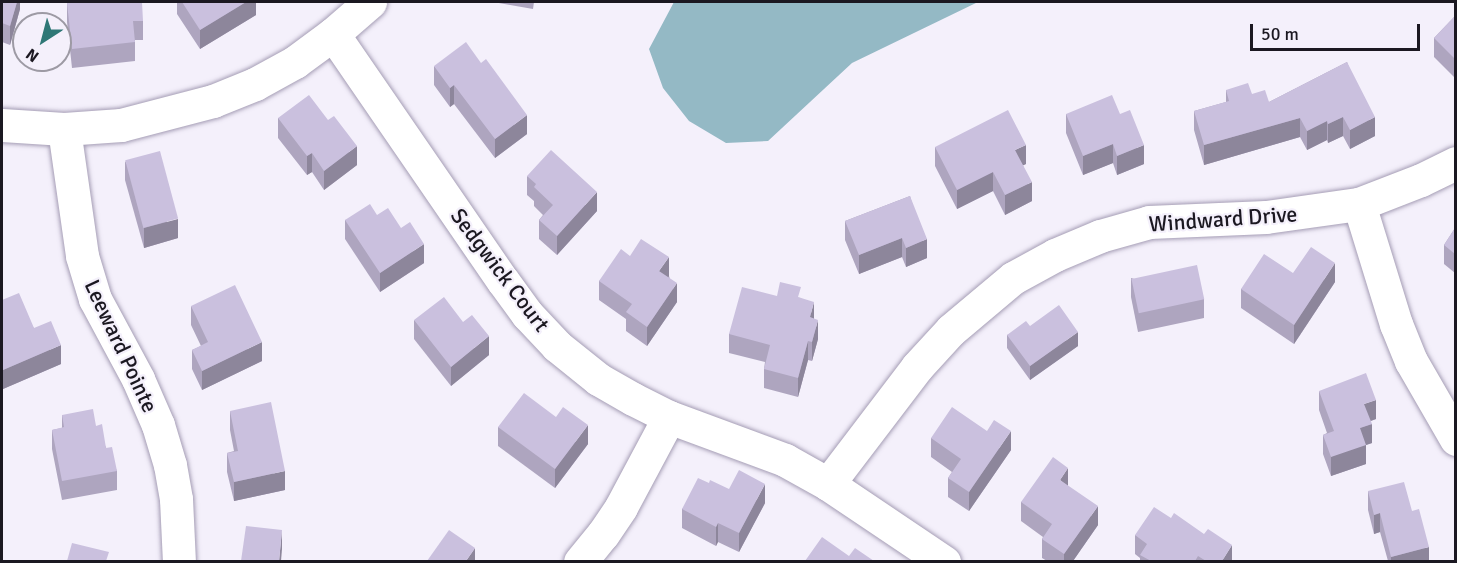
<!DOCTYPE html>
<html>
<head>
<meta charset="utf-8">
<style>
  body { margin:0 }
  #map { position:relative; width:1457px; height:563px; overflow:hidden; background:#f4f0fb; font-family:Signika,sans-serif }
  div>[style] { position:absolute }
  .water>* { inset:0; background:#94b9c5 }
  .roads { filter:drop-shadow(0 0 2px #a59db5) drop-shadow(0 0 2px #a59db5) }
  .minor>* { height:33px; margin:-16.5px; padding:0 16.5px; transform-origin:16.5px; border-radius:16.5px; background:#fff }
  .wall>* { inset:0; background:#aea5bf }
  .shaded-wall>* { inset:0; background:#8d869b }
  .building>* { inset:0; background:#cac0de; transform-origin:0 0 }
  span { translate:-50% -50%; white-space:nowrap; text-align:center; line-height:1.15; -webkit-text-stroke:4.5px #f4f0fb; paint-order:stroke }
  .street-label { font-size:22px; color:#1b1821 }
  .frame { position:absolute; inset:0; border:3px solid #1b1821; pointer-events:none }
  .north { position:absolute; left:12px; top:12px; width:60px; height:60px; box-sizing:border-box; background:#f4f0fb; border:2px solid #9d9aa4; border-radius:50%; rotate:216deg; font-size:16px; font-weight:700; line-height:24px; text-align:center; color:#1b1821 }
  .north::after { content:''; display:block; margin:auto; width:21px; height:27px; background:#2e7776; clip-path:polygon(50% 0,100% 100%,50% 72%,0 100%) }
  .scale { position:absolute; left:1250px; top:24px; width:170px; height:27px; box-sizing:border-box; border:3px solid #1b1821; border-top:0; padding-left:8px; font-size:18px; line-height:21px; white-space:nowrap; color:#1b1821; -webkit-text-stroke:4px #f4f0fb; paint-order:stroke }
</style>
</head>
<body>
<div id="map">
  <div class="water">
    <div style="clip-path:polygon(674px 2px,978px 2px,852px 63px,768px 141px,726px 143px,689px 121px,663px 88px,649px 49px)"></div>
  </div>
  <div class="roads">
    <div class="minor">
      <div style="left:333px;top:34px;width:300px;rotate:55.5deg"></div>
      <div style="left:503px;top:281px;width:41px;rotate:54deg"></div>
      <div style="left:527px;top:314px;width:44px;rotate:46.8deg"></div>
      <div style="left:557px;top:346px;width:53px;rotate:38.8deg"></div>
      <div style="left:598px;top:379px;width:40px;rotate:29.7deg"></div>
      <div style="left:633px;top:399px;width:40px;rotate:26.6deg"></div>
      <div style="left:669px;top:417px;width:124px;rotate:20.3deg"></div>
      <div style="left:785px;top:460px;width:49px;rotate:29.2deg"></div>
      <div style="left:828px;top:484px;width:140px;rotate:33.9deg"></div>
      <div style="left:2px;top:125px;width:62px;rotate:3.7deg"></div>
      <div style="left:64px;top:129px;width:57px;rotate:-4deg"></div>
      <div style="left:121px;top:125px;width:95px;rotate:-14.6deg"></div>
      <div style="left:213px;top:101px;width:45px;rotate:-22deg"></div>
      <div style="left:255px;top:84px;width:46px;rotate:-28.8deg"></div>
      <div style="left:295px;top:62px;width:47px;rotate:-36.4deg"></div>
      <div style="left:333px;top:34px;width:49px;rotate:-40.9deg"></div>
      <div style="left:64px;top:129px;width:128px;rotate:81.9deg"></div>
      <div style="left:82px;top:256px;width:45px;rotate:73.2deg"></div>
      <div style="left:95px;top:299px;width:91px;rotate:61.7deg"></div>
      <div style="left:138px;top:379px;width:50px;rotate:66.5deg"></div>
      <div style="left:158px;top:425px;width:42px;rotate:73.3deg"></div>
      <div style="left:170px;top:465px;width:35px;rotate:80deg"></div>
      <div style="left:176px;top:499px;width:63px;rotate:87.3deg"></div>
      <div style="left:1359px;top:204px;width:126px;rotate:72.9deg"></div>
      <div style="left:1396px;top:324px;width:40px;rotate:68deg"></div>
      <div style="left:1411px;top:361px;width:90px;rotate:60deg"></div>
      <div style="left:828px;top:484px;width:147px;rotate:-52.7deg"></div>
      <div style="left:917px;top:367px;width:50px;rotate:-47.4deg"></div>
      <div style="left:951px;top:330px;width:81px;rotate:-40deg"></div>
      <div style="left:1013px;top:278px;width:48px;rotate:-28.7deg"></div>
      <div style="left:1055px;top:255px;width:49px;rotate:-22.9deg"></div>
      <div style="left:1100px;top:236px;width:51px;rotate:-15.9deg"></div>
      <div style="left:1149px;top:222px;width:117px;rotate:-2.4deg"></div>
      <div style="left:1266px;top:217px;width:94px;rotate:-8deg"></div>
      <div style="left:1359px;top:204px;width:66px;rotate:-21.2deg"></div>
      <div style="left:1421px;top:180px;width:39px;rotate:-26deg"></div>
      <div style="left:580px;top:562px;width:36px;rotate:-51deg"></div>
      <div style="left:603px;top:534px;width:32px;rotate:-56deg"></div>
      <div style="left:621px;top:507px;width:102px;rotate:-61.9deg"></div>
    </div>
  </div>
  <div class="wall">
    <div style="clip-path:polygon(2px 2px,20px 2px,20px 9px,10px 45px,2px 42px)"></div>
    <div style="clip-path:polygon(177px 2px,259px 2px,256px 3px,256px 15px,200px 49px,177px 14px)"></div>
    <div style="clip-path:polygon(493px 2px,534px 2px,533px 9px)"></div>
    <div style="clip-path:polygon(67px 3px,143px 21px,143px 40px,135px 40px,135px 61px,72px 68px,67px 22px)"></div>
    <div style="clip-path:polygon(1455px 16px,1455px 78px,1434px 57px,1434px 38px)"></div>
    <div style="clip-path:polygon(1347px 62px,1375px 136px,1350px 149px,1343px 136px,1328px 143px,1327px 140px,1307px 150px,1300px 137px,1204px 165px,1194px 130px,1194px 111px,1226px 102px,1226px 90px,1252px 94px,1269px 102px)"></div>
    <div style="clip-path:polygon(434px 66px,527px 134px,495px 158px,454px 104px,450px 107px,434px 85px)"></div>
    <div style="clip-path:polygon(1066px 114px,1120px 114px,1144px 164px,1117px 175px,1113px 163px,1083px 175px,1066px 133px)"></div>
    <div style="clip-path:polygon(278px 118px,328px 120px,357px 165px,324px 190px,312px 172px,307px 175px,278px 138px)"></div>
    <div style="clip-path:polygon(935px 147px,1026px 164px,1023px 165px,1032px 201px,1005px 215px,993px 191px,957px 209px,935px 166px)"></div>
    <div style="clip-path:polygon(125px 161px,178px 238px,144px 248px,125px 180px)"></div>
    <div style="clip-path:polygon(527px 176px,597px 211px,557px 255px,539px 239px,539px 220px,543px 215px,534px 206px,534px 201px,527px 195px)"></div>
    <div style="clip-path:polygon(910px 196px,927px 258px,906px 267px,902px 257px,859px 274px,845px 240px,845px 221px)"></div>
    <div style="clip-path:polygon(377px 215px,424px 263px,380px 292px,345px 239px,345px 220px)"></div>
    <div style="clip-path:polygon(1455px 228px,1455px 273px,1444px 264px,1444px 245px)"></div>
    <div style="clip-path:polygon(630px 256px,669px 276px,677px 302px,647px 346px,626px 331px,626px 319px,599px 300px,599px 281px)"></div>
    <div style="clip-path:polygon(1293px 273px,1335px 282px,1294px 344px,1241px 308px,1241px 289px)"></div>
    <div style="clip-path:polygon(1131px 278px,1204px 299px,1204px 318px,1138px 332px,1131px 297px)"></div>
    <div style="clip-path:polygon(777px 296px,801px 298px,814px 319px,818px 339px,812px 361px,808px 360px,798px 397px,764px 388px,764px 369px,765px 362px,729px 353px,729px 334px)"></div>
    <div style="clip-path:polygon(2px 300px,34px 328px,61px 364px,3px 389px,2px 385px)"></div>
    <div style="clip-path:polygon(191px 306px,262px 361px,202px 390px,192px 369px,192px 350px,201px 346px,191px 325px)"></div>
    <div style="clip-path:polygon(414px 320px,489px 355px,451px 386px,414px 339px)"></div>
    <div style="clip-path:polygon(1030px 326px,1078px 346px,1030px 380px,1007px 348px,1007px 335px)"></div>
    <div style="clip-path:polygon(1319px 391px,1376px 419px,1371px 421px,1372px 443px,1366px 445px,1366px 464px,1331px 476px,1323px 454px,1323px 435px,1327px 433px,1319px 410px)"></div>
    <div style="clip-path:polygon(230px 411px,285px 490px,234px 501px,227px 472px,227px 453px,234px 451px,230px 430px)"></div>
    <div style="clip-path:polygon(62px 415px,96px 426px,117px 471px,117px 490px,62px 500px,52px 449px,52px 430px,62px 428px)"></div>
    <div style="clip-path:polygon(498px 427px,588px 444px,555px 488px,498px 446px)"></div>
    <div style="clip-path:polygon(931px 438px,1011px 450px,969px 511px,948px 497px,948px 478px,952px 472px,931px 457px)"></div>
    <div style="clip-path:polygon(709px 483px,765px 503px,739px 552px,718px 542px,716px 546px,682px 528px,682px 509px)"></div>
    <div style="clip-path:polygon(1068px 486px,1098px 525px,1073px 561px,1047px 561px,1042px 558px,1042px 539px,1043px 537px,1021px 521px,1021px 502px)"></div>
    <div style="clip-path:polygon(1368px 491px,1412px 511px,1429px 561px,1388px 561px,1380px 532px,1374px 534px,1368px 510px)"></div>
    <div style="clip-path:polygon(1135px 535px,1232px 561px,1140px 561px,1140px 558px,1135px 554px)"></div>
  </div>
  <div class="shaded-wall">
    <div style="clip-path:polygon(17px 2px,20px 2px,20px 9px,10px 45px,10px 26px)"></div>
    <div style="clip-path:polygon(246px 2px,259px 2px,256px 3px,256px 15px,200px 49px,200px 30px)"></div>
    <div style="clip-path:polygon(454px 85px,454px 104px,450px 107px,450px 88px)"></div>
    <div style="clip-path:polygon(527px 115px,527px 134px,495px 158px,495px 139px)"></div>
    <div style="clip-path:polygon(1343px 117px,1343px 136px,1328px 143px,1328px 124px)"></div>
    <div style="clip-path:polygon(1375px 117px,1375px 136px,1350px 149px,1350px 130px)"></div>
    <div style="clip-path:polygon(1300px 118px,1300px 137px,1204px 165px,1204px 145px)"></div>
    <div style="clip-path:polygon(1327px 121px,1327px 140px,1307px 150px,1307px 131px)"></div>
    <div style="clip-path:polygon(1113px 144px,1113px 163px,1083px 175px,1083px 156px)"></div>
    <div style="clip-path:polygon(1026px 145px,1026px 164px,1015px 169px,1015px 150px)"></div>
    <div style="clip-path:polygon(1144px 145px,1144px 164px,1117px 175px,1117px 156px)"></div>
    <div style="clip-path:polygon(357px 146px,357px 165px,324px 190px,324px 171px)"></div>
    <div style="clip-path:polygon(312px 153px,312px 172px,307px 175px,307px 156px)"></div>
    <div style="clip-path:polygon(993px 172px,993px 191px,957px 209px,957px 190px)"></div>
    <div style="clip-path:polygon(1032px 182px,1032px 201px,1005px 215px,1005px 195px)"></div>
    <div style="clip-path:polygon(597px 192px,597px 211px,557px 255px,557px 236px)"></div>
    <div style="clip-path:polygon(178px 219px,178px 238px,144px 248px,144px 228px)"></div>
    <div style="clip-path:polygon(902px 238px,902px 257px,859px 274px,859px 255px)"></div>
    <div style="clip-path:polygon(927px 239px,927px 258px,906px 267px,906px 248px)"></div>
    <div style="clip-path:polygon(424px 244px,424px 263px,380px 292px,380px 273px)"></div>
    <div style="clip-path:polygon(669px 257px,669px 276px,659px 290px,659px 271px)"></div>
    <div style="clip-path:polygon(1335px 263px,1335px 282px,1294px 344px,1294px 325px)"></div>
    <div style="clip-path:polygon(677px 283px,677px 302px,647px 346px,647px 327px)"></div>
    <div style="clip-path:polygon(814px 302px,814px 321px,810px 317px)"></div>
    <div style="clip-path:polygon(818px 320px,818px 339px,812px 361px,812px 342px)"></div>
    <div style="clip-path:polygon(1078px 332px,1078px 346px,1030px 380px,1030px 366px)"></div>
    <div style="clip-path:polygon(489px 336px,489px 355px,451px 386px,451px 367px)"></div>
    <div style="clip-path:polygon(808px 341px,808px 360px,798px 397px,798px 378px)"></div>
    <div style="clip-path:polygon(262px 342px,262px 361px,202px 390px,202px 371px)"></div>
    <div style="clip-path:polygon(61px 345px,61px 364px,3px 389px,3px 370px)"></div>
    <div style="clip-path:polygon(1376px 400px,1376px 419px,1364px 423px,1364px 404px)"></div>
    <div style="clip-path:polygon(1372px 424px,1372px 443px,1366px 445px,1366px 464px,1331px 476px,1331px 457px,1360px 428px)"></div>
    <div style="clip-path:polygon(588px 425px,588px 444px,555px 488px,555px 469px)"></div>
    <div style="clip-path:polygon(1011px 431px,1011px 450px,969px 511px,969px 492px)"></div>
    <div style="clip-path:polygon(1068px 468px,1068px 487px,1060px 480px)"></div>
    <div style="clip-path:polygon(285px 471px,285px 490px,234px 501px,234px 482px)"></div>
    <div style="clip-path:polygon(765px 484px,765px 503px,739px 552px,739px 533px)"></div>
    <div style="clip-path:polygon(1098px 506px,1098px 525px,1073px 561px,1064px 561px,1064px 554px)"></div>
    <div style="clip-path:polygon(1380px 513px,1380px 532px,1374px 534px,1374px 515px)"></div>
    <div style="clip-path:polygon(718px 523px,718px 542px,716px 546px,716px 527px)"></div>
    <div style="clip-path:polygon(282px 530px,282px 549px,281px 561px,279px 561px)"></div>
    <div style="clip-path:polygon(1232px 545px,1232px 561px,1222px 561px)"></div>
    <div style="clip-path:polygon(1429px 547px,1429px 561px,1391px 561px,1391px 557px)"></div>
    <div style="clip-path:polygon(475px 548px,475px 561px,466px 561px)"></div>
  </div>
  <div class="building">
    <div style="clip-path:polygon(2px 2px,17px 2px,10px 26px,2px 23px)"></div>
    <div style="clip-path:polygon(79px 2px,142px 2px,143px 21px,133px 21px,135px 42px,72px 49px,67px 3px)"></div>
    <div style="clip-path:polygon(182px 2px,246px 2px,200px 30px)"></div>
    <div style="clip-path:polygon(1455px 16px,1455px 59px,1434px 38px)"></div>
    <div style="clip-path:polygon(466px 42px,481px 63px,486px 59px,527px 115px,495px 139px,454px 85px,450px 88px,434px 66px)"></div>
    <div style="clip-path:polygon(1347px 62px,1375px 117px,1350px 130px,1343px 117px,1328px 124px,1327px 121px,1307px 131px,1300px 118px,1204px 145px,1194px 111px,1229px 101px,1226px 90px,1248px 83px,1252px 94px,1265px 90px,1269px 102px)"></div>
    <div style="clip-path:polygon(309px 95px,328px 120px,334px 116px,357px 146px,324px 171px,312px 153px,307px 156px,278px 118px)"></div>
    <div style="clip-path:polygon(1112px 95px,1120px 114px,1130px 110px,1144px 145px,1117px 156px,1113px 144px,1083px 156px,1066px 114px)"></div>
    <div style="clip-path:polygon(1008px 110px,1026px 145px,1015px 150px,1032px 182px,1005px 195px,993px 172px,957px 190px,935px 147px)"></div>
    <div style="clip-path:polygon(551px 150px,597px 192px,557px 236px,539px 220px,553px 205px,534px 187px,536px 184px,527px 176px)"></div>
    <div style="left:160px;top:151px;width:70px;height:36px;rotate:75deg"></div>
    <div style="clip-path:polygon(910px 196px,927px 239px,906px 248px,902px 238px,859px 255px,845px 221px)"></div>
    <div style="clip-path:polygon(370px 204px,377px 215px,388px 208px,401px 228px,410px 222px,424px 244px,380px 273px,345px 220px)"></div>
    <div style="clip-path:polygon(1455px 228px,1455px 254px,1444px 245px)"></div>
    <div style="clip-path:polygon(641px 239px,669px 257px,659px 271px,677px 283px,647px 327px,626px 312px,632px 304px,599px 281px,621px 249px,630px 256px)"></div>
    <div style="clip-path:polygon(1311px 247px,1335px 263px,1294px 325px,1241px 289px,1264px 254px,1293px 273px)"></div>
    <div style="left:1197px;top:265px;width:35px;height:67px;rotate:78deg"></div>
    <div style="clip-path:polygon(780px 282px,801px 287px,798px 297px,814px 302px,810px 317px,818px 320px,812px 342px,808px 341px,798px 378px,764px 369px,770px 345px,729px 334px,742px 287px,777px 296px)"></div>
    <div style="clip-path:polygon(235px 285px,262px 342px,202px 371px,192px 350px,208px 342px,191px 306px)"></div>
    <div style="clip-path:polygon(19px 293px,34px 328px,51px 321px,61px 345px,3px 370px,2px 366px,2px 300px)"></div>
    <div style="clip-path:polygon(444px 297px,463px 322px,472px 315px,489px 336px,451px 367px,414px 320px)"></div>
    <div style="clip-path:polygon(1059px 305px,1078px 332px,1030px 366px,1007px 335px,1026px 321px,1030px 326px)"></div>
    <div style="clip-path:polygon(1366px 373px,1376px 400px,1364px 404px,1372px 424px,1360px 428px,1366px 445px,1331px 457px,1323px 435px,1334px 431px,1319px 391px)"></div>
    <div style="clip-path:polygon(524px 393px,556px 417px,563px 407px,588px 425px,555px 469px,498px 427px)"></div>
    <div style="clip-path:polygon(271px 402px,285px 471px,234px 482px,227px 453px,238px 451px,230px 411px)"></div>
    <div style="clip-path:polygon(952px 407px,987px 431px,994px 420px,1011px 431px,969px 492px,948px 478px,961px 459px,931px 438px)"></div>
    <div style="clip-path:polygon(93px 409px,96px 426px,102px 424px,106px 448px,112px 447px,117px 471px,62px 481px,52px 430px,64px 427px,62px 415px)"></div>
    <div style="clip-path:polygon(1053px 457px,1068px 468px,1060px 480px,1098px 506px,1064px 554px,1042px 539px,1052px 524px,1021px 502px)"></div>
    <div style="clip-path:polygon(739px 470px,765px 484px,739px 533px,718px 523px,716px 527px,682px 509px,698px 478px,709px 483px,710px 480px,729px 489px)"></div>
    <div style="clip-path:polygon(1404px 482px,1412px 511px,1419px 509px,1429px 547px,1391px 557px,1380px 513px,1374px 515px,1368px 491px)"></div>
    <div style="clip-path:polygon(1154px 507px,1171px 518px,1174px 513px,1204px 534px,1208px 529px,1232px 545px,1222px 561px,1206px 561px,1198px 556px,1195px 561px,1151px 561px,1140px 555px,1147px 544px,1135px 535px)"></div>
    <div style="clip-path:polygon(246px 526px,282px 530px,279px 561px,241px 561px)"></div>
    <div style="clip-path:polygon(449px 530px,475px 548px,466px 561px,427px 561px)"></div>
    <div style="clip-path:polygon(822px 537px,849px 556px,855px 548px,874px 561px,805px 561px)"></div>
    <div style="clip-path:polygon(72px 543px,109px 552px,106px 561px,67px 561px)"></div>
  </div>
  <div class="street-label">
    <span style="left:1223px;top:219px;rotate:-4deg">Windward Drive</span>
    <span style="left:500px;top:270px;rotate:53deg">Sedgwick Court</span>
    <span style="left:121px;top:346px;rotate:65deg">Leeward Pointe</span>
  </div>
  <div class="frame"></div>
  <div class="north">N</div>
  <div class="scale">50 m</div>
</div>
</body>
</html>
